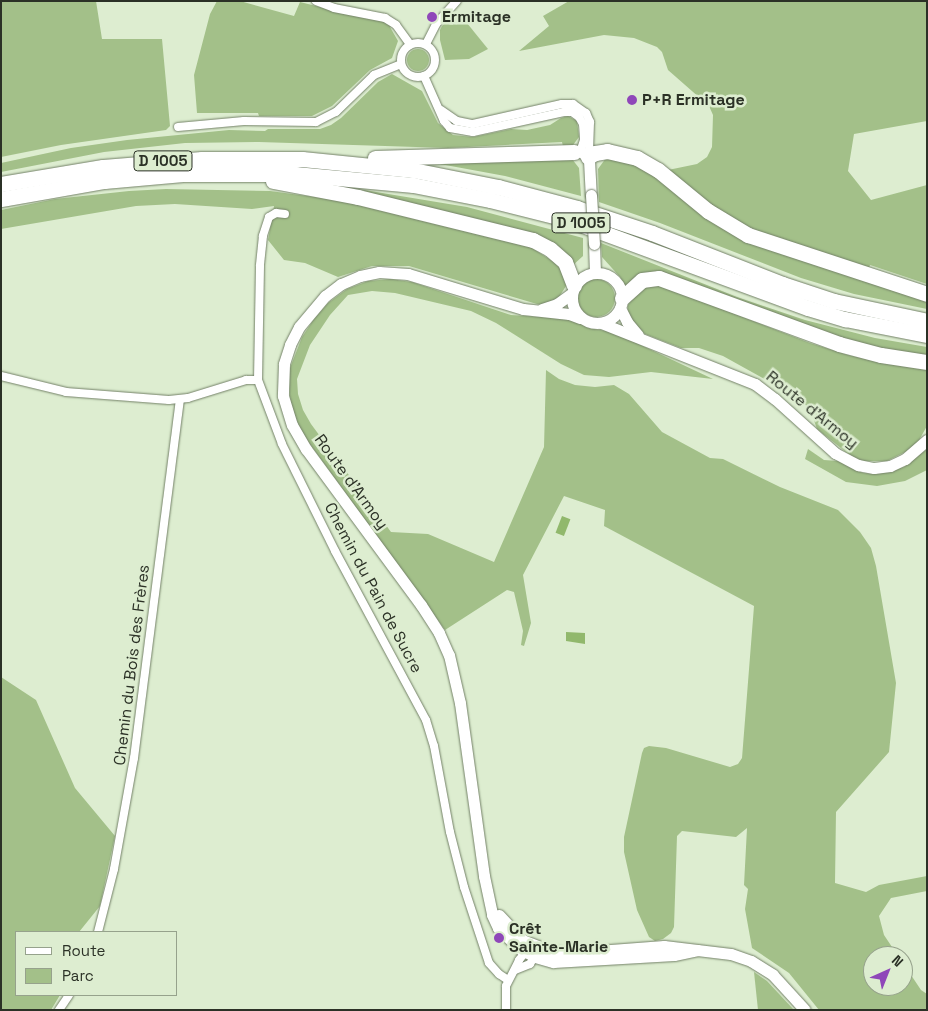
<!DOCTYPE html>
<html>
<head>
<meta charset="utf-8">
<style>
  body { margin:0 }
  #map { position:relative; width:928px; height:1011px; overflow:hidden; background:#ddedd0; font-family:"Space Grotesk",sans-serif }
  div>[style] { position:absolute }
  .green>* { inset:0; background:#a3c089 }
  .round { border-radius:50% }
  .water>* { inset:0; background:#91b86c; transform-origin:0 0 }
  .roads { filter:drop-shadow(0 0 1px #738167) drop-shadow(0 0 1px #738167) }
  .street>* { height:8px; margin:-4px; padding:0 4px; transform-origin:4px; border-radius:4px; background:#fff }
  .street>.ring { margin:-4px; padding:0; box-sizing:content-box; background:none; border:8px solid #fff; border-radius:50% }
  .secondary>* { height:11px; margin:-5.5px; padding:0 5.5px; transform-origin:5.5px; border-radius:5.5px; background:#fff }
  .secondary>.ring { margin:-5.5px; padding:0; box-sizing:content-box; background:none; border:11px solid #fff; border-radius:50% }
  .highway>* { height:15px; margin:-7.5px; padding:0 7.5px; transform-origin:7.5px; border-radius:7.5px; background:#fff }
  .bridges { filter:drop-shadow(0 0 1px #738167) drop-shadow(0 0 1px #738167) }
  .secondary-bridge>* { height:11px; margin:-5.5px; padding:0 5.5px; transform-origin:5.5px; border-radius:5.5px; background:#fff }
  .dots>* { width:14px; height:14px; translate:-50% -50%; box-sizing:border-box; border:2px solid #ddedd0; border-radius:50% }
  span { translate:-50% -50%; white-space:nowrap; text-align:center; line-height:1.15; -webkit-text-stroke:5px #ddedd0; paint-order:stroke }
  .shield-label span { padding:1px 4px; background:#ddedd0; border:1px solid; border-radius:4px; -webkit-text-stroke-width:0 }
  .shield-label { font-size:15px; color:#2b3126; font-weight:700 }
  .poi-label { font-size:16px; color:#2b3126; font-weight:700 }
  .left { translate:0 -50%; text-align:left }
  .street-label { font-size:16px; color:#2b3126 }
  .frame { position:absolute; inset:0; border:2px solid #2b3126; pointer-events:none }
  .legend { position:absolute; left:15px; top:931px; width:162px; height:65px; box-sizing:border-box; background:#ddedd0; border:1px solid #96a28c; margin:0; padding:6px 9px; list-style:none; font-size:15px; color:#2b3126 }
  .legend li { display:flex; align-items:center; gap:10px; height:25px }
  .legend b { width:25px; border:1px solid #96a28c }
  .north { position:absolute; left:863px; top:946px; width:50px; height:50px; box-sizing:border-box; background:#ddedd0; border:1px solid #96a28c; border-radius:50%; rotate:44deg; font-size:14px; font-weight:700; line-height:20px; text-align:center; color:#2b3126 }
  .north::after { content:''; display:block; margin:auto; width:18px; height:22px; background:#8f47b9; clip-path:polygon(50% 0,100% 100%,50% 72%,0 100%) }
</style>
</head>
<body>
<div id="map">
  <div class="green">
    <div style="clip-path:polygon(2px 1px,96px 1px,102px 39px,162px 39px,170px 126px,166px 130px,61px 145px,1px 157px)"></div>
    <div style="clip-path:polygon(217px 1px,240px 1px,294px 16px,300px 2px,360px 17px,376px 18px,392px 25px,390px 27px,398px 41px,392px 58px,370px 70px,332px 106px,312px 116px,259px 116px,258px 113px,197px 113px,194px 75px,210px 14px)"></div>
    <div style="clip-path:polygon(569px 1px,927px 1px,927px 121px,854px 134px,848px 171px,871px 200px,927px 185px,927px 284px,870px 265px,869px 268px,761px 234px,718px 210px,668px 170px,697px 164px,707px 157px,712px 147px,713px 115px,709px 106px,668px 70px,662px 52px,657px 47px,634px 38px,604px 35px,519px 51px,549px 26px,543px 16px)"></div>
    <div style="clip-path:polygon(458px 12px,488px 49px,469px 59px,445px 60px,440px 40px,440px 30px,442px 26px)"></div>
    <div class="round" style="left:407px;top:49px;width:22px;height:22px"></div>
    <div style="clip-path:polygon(392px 74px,422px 91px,438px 123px,453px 135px,473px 137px,511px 129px,527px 130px,550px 125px,561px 118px,568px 116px,577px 121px,579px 137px,573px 145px,563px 146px,562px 142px,448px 148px,259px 142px,185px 143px,104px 152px,1px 172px,1px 163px,71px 148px,127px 140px,229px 130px,265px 131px,268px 129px,320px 129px,331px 125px,341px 118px,378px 82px)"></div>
    <div style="clip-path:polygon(606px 158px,638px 164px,705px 215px,927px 298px,927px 309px,854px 294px,801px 278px,660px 223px,599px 202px,598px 169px)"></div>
    <div style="clip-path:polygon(572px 159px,579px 168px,581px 196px,505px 176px,429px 162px)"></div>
    <div style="clip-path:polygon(166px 189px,270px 191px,337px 200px,532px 248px,554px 262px,559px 263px,568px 283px,559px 297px,545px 304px,537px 304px,409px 266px,372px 266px,338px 277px,305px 263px,284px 260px,268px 240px,274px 206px,252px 209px,175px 204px,136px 206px,1px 229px,1px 210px,55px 199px,129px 191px)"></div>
    <div style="clip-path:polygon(364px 190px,467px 207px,583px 238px,583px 256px,572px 266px,565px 256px,363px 192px)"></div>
    <div style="clip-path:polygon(601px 243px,737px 297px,805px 320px,875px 338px,927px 347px,927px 357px,866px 347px,668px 276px,626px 287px,620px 277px,602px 257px)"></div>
    <div style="clip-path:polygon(390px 279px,412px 282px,511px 315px,572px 319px,588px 328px,613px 332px,713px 379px,651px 372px,609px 377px,584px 375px,561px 364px,496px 323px,471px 311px,395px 293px,372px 291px,348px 295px,330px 315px,310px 345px,297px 379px,298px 394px,303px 410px,311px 424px,391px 532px,428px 534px,494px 562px,544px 447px,546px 370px,559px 379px,575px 385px,595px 387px,614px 385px,629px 394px,662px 432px,710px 458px,723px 459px,780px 487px,838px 510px,860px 532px,871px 548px,876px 566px,896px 683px,889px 752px,836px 812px,835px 883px,866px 892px,879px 885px,927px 876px,927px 891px,891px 898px,879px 916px,884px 935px,898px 956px,873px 956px,873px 986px,903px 986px,903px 963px,921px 990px,927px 994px,927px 1010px,819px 1010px,789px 973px,752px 948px,745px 909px,748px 889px,744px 885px,747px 828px,736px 837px,682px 831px,677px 836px,674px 927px,671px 933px,663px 939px,655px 941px,649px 937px,637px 910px,624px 852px,624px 837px,642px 753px,644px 748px,649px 746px,666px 748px,730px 767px,738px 764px,742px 758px,754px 606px,604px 526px,605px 510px,564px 496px,523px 575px,531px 623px,524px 646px,521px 645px,523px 631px,514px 592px,507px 590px,445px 630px,307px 440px,300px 429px,291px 405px,288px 379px,290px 368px,302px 337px,314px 319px,328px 303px,347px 289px,368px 281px)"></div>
    <div class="round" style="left:577px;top:279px;width:38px;height:38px"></div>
    <div style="clip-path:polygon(655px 283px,810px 343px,848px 355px,887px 364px,927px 370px,927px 426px,918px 442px,909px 450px,887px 461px,863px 461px,851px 456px,817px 429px,810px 409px,797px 397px,789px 397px,768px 381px,723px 356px,699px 348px,681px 348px,645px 334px,639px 329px,628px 316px,628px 305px,639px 288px)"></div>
    <div style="clip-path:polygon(808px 449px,824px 460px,838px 461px,863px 473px,877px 474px,904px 467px,927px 449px,927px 470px,905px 481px,877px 486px,846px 482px,805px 459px)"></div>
    <div style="clip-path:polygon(1px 677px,36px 700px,75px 788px,115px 836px,100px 906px,79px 932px,16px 932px,16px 995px,60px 995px,51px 1010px,1px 1010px)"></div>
    <div style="clip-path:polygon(754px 972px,767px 981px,794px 1010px,758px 1010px)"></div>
  </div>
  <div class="water">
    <div style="left:562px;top:516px;width:9px;height:18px;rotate:21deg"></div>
    <div style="clip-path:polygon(566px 632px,585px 633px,585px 644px,566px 641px)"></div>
  </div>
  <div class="roads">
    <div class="street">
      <div style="left:316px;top:1px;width:19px;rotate:21deg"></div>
      <div style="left:334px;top:8px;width:52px;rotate:11.1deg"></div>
      <div style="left:385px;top:18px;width:13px;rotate:32deg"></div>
      <div style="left:396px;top:25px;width:24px;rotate:54deg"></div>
      <div class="ring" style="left:401px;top:43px;width:26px;height:26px"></div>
      <div style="left:426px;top:44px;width:22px;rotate:-63deg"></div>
      <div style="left:436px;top:24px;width:31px;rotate:-48deg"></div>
      <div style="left:424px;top:76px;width:49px;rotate:66deg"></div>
      <div style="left:444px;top:121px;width:9px;rotate:49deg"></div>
      <div style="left:450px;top:128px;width:23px;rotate:10deg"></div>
      <div style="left:473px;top:132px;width:93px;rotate:-12.4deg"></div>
      <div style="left:564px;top:112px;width:8px"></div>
      <div style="left:572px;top:112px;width:9px;rotate:36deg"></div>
      <div style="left:579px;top:117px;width:8px;rotate:60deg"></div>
      <div style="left:583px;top:124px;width:16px;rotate:86deg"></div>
      <div style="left:584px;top:140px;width:13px;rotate:108deg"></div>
      <div style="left:441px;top:110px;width:19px;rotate:35deg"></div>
      <div style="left:457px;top:121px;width:16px;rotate:11deg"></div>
      <div style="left:473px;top:124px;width:91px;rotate:-12.7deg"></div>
      <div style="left:562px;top:104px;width:11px"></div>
      <div style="left:573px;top:104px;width:16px;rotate:35deg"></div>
      <div style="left:586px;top:113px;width:10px;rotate:66deg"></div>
      <div style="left:590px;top:122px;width:34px;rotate:92deg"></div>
      <div style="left:178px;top:127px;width:66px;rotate:-5.2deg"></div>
      <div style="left:244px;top:121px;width:72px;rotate:0.8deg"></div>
      <div style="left:316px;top:122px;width:22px;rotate:-27deg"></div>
      <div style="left:336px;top:112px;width:53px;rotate:-44.2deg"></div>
      <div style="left:374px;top:75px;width:29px;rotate:-22deg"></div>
      <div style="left:285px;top:214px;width:9px;rotate:-174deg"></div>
      <div style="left:276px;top:213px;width:8px;rotate:150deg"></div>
      <div style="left:269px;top:217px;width:20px;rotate:108deg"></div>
      <div style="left:263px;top:236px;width:30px;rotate:96deg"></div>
      <div style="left:260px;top:266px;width:114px;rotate:91deg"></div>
      <div style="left:258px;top:380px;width:68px;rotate:69.4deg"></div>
      <div style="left:282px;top:444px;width:119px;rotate:63.6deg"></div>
      <div style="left:335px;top:551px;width:192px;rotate:61.7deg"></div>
      <div style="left:426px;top:720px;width:27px;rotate:73deg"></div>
      <div style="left:434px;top:746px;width:87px;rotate:79.5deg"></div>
      <div style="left:450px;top:832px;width:57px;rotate:75.7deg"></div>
      <div style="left:464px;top:887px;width:80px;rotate:71.8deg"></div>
      <div style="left:489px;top:963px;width:15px;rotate:48deg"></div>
      <div style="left:499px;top:974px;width:11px;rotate:34deg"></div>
      <div style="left:1px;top:376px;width:67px;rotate:13.8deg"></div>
      <div style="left:66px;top:392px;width:103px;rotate:4.4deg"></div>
      <div style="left:169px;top:400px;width:19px;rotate:-6deg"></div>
      <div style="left:188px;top:398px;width:61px;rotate:-17.2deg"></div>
      <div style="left:246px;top:380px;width:12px"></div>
      <div style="left:98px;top:932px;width:65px;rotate:-75.7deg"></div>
      <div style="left:114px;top:869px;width:113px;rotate:-79.8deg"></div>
      <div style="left:134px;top:758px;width:361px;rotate:-82.7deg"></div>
      <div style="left:515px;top:970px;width:16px;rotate:-22deg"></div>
      <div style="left:530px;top:964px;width:12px;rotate:-59deg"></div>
      <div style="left:59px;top:1010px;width:18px;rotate:-56deg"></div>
      <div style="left:506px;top:1010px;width:24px;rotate:-90deg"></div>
      <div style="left:506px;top:986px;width:29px;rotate:-63deg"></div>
      <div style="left:519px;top:960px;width:13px;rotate:-51deg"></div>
    </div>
    <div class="secondary">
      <div style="left:583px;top:153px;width:9px;rotate:49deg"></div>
      <div style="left:589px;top:160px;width:35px;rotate:87deg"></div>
      <div style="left:594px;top:244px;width:28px;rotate:88deg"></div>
      <div class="ring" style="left:572px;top:273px;width:39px;height:39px"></div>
      <div style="left:620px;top:308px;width:16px;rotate:63deg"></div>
      <div style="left:627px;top:322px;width:17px;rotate:50deg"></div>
      <div style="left:542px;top:309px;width:16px;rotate:-18deg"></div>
      <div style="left:557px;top:304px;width:17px;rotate:-36deg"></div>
      <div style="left:580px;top:318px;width:12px;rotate:-160deg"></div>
      <div style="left:569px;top:314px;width:46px;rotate:-173.8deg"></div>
      <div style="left:523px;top:309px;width:120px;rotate:-163.1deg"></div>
      <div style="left:408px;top:274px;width:29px;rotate:-176deg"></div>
      <div style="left:379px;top:272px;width:19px;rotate:168deg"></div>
      <div style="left:360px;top:276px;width:21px;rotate:157deg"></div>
      <div style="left:341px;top:284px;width:20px;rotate:143deg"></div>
      <div style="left:325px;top:296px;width:40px;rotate:130deg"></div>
      <div style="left:299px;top:327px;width:20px;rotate:117deg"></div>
      <div style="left:290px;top:345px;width:20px;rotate:108deg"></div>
      <div style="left:284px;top:364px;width:32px;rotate:92deg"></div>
      <div style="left:283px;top:396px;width:30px;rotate:73deg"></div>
      <div style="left:292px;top:425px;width:28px;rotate:60deg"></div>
      <div style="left:306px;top:449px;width:194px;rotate:53.6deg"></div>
      <div style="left:421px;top:605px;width:33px;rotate:57deg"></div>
      <div style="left:439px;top:633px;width:24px;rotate:66deg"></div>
      <div style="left:449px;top:655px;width:49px;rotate:77.1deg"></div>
      <div style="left:460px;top:703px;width:175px;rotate:82.1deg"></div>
      <div style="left:484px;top:876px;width:40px;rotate:78deg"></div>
      <div style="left:492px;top:915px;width:14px;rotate:65deg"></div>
      <div style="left:498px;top:928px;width:30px;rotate:44deg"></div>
      <div style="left:520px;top:949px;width:17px;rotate:28deg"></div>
      <div style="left:535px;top:957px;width:19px;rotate:16deg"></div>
      <div style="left:553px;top:962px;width:121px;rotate:-3.3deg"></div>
      <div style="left:674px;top:955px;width:24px;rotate:-12deg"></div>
      <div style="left:601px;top:323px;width:166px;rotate:21.6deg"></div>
      <div style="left:755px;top:384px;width:25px;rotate:37deg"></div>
      <div style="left:775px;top:399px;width:81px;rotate:42deg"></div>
      <div style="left:835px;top:453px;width:26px;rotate:28deg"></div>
      <div style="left:858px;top:465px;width:16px;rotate:11deg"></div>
      <div style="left:874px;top:468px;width:16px;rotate:-7deg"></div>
      <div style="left:890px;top:466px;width:17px;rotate:-25deg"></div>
      <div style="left:905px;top:459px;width:29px;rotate:-41deg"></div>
      <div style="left:499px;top:915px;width:34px;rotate:47deg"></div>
      <div style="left:522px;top:940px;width:30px;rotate:21deg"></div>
      <div style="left:550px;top:951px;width:21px;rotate:5deg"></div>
      <div style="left:571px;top:953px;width:93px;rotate:-4.3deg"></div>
      <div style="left:664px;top:946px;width:67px;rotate:6.8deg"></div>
      <div style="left:731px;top:954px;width:21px;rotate:19deg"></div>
      <div style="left:751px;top:961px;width:26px;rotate:32deg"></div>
      <div style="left:773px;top:975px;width:47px;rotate:47.6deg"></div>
    </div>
    <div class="highway">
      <div style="left:588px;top:157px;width:8px;rotate:-30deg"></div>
      <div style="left:595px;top:153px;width:12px;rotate:-9deg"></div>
      <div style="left:607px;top:151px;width:31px;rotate:13deg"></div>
      <div style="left:637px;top:158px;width:24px;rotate:30deg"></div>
      <div style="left:658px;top:170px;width:65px;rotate:39.4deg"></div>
      <div style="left:708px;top:211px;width:47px;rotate:31deg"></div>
      <div style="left:748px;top:235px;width:188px;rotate:18.2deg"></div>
      <div style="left:375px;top:158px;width:199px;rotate:-1.7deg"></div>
      <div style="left:273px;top:181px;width:86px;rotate:10.7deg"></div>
      <div style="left:358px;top:197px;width:180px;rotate:13.8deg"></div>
      <div style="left:533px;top:240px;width:19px;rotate:28deg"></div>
      <div style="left:550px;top:249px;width:20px;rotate:41deg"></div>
      <div style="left:565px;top:262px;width:25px;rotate:69deg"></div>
      <div style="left:1px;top:184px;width:103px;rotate:-9.5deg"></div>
      <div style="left:103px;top:167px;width:99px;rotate:-4.6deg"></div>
      <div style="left:202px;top:159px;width:100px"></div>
      <div style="left:302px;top:159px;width:112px;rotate:5.7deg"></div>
      <div style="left:413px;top:170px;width:87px;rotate:11.3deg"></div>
      <div style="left:498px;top:187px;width:82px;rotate:14.9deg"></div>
      <div style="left:577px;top:208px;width:79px;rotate:18.4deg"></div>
      <div style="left:652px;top:233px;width:140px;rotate:21.4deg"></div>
      <div style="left:782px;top:284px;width:55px;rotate:18.1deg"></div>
      <div style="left:834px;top:301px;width:95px;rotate:12.1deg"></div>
      <div style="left:1px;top:199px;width:105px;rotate:-9.9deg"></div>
      <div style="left:104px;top:181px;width:79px;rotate:-5.1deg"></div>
      <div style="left:183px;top:174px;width:112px"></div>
      <div style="left:295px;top:174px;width:119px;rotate:5.3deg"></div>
      <div style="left:413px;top:185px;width:78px;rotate:11deg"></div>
      <div style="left:490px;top:200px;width:78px;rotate:14deg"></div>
      <div style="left:566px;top:219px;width:258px;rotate:20.2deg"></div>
      <div style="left:808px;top:308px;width:39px;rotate:17deg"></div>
      <div style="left:845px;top:319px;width:84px;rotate:11deg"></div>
      <div style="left:622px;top:298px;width:27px;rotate:-42deg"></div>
      <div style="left:642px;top:280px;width:17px;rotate:-7deg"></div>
      <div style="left:659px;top:278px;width:192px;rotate:20.1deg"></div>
      <div style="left:839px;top:344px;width:43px;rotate:14.7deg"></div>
      <div style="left:881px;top:355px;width:47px;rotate:8.7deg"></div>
    </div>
  </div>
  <div class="bridges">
    <div class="secondary-bridge">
      <div style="left:591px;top:195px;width:49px;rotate:86.5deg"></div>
    </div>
  </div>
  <div class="dots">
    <div style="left:432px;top:17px;background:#8f47b9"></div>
    <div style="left:632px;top:100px;background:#8f47b9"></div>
    <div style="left:499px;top:938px;background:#8f47b9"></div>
  </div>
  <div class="shield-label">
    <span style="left:163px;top:161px">D 1005</span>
    <span style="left:581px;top:223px">D 1005</span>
  </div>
  <div class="poi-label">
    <span class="left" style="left:442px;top:17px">Ermitage</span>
    <span class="left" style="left:642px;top:100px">P+R Ermitage</span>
    <span class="left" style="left:509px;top:938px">Crêt<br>Sainte-Marie</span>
  </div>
  <div class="street-label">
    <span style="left:812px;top:410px;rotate:39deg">Route d'Armoy</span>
    <span style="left:351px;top:482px;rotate:54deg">Route d'Armoy</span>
    <span style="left:373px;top:588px;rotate:62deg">Chemin du Pain de Sucre</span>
    <span style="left:132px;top:665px;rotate:-83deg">Chemin du Bois des Frères</span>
  </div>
  <div class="frame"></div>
  <ul class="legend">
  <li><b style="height:6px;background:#fff"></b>Route</li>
  <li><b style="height:14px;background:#a3c089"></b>Parc</li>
  </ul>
  <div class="north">N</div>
</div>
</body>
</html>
